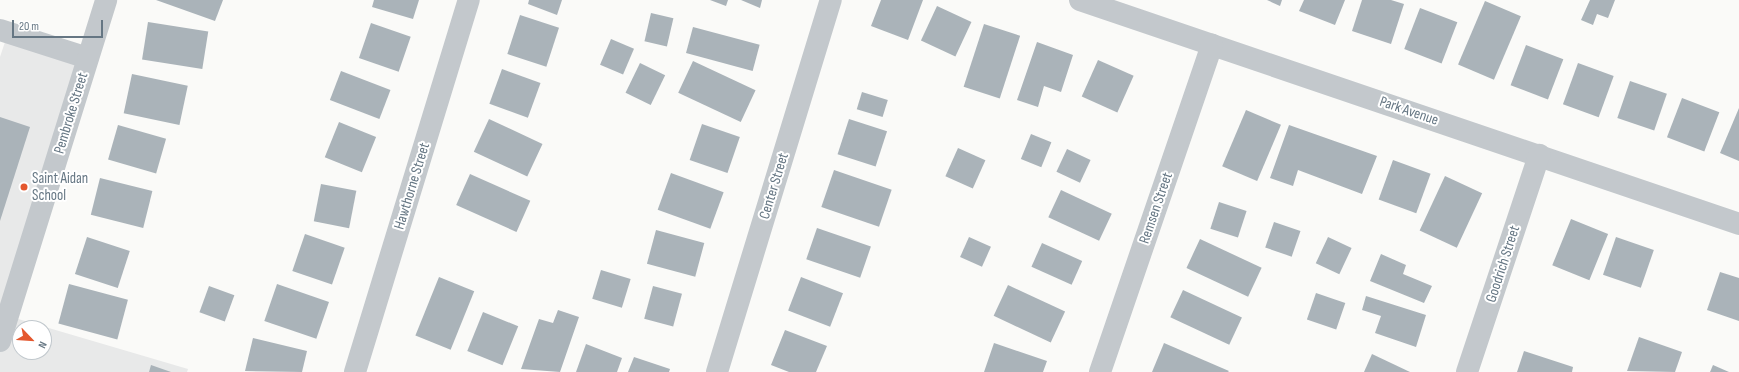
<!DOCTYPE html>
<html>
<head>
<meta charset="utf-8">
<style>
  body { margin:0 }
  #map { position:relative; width:1739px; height:372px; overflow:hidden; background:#fafaf8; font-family:"Sofia Sans Condensed",sans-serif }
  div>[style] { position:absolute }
  .built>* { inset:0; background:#e8e9e9 }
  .building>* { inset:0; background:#aab3b9; transform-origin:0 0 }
  .minor>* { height:22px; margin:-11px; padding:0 11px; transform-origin:11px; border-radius:11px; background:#c3c8cc }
  .dots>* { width:11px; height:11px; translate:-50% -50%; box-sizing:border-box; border:2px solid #fff; border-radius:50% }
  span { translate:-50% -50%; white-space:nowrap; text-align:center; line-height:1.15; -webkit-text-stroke:4px #fff; paint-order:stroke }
  .street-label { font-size:15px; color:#657683 }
  .poi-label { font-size:15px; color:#657683 }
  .left { translate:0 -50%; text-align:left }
  .north { position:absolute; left:12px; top:320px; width:40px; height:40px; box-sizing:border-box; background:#fff; border:1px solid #c1c8cd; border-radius:50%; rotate:115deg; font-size:11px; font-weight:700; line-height:16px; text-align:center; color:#657683 }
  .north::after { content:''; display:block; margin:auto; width:14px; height:18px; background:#e4572e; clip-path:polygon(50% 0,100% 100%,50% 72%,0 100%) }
  .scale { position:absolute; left:12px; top:20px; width:91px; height:18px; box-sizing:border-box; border:2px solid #657683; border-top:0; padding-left:5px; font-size:12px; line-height:14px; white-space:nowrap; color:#657683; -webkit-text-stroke:3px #fff; paint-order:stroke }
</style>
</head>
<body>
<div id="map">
  <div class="built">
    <div style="clip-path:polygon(evenodd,8px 33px,88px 58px,8px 316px,188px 369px,187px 372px,0 372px,0 57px,8px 33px,20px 328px,44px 328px,44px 352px,20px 352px,20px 328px)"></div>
  </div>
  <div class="building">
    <div style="clip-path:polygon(156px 0,223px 0,215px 21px)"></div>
    <div style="clip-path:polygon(374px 0,419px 0,413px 19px,372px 7px)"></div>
    <div style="clip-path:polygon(529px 0,562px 0,557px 15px,528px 4px)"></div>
    <div style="clip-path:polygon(710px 0,728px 0,726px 6px)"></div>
    <div style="clip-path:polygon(741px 0,762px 0,760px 8px)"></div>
    <div style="clip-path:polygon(881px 0,923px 0,908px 40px,871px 26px)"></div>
    <div style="clip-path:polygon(1267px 0,1282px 0,1280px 6px)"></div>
    <div style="clip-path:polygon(1304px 0,1345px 0,1335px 25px,1299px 11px)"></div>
    <div style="clip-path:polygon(1362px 0,1391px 0,1404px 4px,1391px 44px,1352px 31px)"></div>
    <div style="clip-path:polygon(1590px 0,1615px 0,1608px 18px,1597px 14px,1593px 25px,1581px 20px)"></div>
    <div style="left:1485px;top:1px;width:39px;height:69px;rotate:23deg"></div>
    <div style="left:937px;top:6px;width:38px;height:38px;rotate:25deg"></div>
    <div style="left:1420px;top:8px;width:40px;height:44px;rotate:21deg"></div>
    <div style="left:651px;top:13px;width:23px;height:29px;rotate:13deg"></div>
    <div style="left:520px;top:15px;width:41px;height:41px;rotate:18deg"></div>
    <div style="left:148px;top:22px;width:61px;height:38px;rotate:9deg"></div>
    <div style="left:371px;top:23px;width:42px;height:37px;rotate:19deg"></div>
    <div style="left:984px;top:24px;width:38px;height:66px;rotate:18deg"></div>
    <div style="left:693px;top:27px;width:69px;height:27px;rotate:15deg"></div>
    <div style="left:611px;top:39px;width:25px;height:28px;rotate:23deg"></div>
    <div style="clip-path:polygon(1037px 42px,1073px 55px,1061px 92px,1044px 86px,1038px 107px,1017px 100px)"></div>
    <div style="left:1526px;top:45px;width:40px;height:43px;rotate:21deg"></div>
    <div style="left:1098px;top:60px;width:39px;height:40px;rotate:24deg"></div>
    <div style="left:693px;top:61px;width:69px;height:35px;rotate:25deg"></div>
    <div style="left:640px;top:63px;width:28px;height:33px;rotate:26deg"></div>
    <div style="left:1578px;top:63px;width:38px;height:44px;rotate:20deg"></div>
    <div style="left:502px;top:69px;width:41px;height:37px;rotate:20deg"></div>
    <div style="left:341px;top:71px;width:53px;height:31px;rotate:21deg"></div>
    <div style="left:132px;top:74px;width:57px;height:40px;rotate:12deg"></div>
    <div style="left:1630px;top:81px;width:39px;height:39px;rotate:19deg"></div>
    <div style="left:862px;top:92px;width:27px;height:18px;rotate:17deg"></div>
    <div style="left:1682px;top:98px;width:40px;height:42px;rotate:21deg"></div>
    <div style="clip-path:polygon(1739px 108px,1739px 161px,1720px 153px)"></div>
    <div style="left:1246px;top:110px;width:38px;height:61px;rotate:23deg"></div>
    <div style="clip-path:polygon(0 117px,30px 127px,0 221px)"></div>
    <div style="left:489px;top:119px;width:59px;height:36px;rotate:25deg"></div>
    <div style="left:849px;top:119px;width:40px;height:37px;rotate:18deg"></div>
    <div style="left:339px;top:122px;width:40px;height:38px;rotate:22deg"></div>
    <div style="left:702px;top:124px;width:40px;height:38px;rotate:19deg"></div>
    <div style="left:118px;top:125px;width:50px;height:36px;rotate:16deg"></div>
    <div style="clip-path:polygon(1289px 125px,1377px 156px,1362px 194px,1298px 170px,1293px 186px,1270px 178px)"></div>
    <div style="left:1031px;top:134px;width:22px;height:27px;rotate:22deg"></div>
    <div style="left:958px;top:148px;width:30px;height:31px;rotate:24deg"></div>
    <div style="left:1067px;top:149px;width:26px;height:25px;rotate:25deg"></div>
    <div style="left:1393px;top:160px;width:40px;height:42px;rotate:20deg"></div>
    <div style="left:834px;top:170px;width:61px;height:39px;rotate:19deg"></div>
    <div style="left:671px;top:173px;width:56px;height:39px;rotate:20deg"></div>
    <div style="left:470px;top:174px;width:66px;height:34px;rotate:24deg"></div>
    <div style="left:1445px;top:176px;width:41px;height:60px;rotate:25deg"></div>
    <div style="left:100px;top:178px;width:54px;height:38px;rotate:14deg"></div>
    <div style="left:321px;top:184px;width:36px;height:38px;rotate:11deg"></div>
    <div style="left:1061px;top:190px;width:56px;height:30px;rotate:25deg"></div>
    <div style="left:1219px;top:202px;width:29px;height:28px;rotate:18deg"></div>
    <div style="left:1571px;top:219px;width:40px;height:50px;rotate:22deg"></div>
    <div style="left:1274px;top:222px;width:28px;height:27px;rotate:19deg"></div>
    <div style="left:817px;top:228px;width:57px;height:33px;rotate:19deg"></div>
    <div style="left:656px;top:230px;width:50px;height:35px;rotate:15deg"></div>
    <div style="left:305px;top:234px;width:42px;height:39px;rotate:19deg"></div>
    <div style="left:87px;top:237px;width:45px;height:39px;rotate:18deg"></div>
    <div style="left:969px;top:237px;width:24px;height:22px;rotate:24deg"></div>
    <div style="left:1328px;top:237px;width:26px;height:29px;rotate:25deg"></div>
    <div style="left:1616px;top:237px;width:40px;height:40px;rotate:19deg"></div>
    <div style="left:1200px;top:239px;width:68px;height:32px;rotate:25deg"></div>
    <div style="left:1042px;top:243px;width:44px;height:26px;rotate:24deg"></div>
    <div style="clip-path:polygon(1381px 254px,1406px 265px,1403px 274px,1432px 286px,1424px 303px,1370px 281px)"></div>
    <div style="left:601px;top:270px;width:31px;height:30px;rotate:17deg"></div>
    <div style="clip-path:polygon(1720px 272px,1739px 278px,1739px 321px,1707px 310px)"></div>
    <div style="left:439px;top:277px;width:38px;height:63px;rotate:22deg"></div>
    <div style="left:801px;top:277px;width:45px;height:36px;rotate:21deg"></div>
    <div style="left:69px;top:284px;width:61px;height:41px;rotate:15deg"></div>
    <div style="left:277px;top:284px;width:55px;height:39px;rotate:19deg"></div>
    <div style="left:1008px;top:285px;width:63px;height:34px;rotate:25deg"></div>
    <div style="left:209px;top:286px;width:27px;height:28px;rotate:20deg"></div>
    <div style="left:653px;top:286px;width:30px;height:34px;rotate:15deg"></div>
    <div style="left:1183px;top:290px;width:65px;height:30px;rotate:25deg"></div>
    <div style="left:1316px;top:293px;width:31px;height:28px;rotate:19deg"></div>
    <div style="clip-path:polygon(1366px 296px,1426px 315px,1416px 347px,1375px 333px,1381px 316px,1362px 310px)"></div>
    <div style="clip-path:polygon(558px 310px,579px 317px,560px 372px,521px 369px,539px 319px,553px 323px)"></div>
    <div style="left:483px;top:312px;width:38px;height:42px;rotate:22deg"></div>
    <div style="clip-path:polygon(785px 330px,827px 346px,816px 372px,789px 372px,771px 365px)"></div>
    <div style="clip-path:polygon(1639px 337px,1682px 352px,1675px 372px,1627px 371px)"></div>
    <div style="clip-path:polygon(253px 338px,307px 351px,302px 372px,245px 371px)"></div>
    <div style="clip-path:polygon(994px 343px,1047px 361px,1043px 372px,984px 372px)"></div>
    <div style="clip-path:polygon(1164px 343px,1229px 371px,1228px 372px,1152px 372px)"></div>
    <div style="clip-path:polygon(586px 344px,622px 358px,617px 372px,576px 372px)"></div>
    <div style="clip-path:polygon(1524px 351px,1573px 367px,1572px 372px,1517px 372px)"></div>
    <div style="clip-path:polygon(1372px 354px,1410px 372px,1364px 372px)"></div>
    <div style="clip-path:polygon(634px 357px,670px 369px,669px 372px,628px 372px)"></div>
    <div style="clip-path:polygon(151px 365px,171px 372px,149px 372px)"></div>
    <div style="clip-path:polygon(1713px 365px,1729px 372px,1710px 372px)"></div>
  </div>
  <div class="minor">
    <div style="left:1080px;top:0;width:696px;rotate:18.77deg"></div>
    <div style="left:0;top:30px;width:92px;rotate:17.7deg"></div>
    <div style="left:0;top:341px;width:357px;rotate:-72.7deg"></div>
    <div style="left:355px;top:372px;width:389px;rotate:-73deg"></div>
    <div style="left:717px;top:372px;width:389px;rotate:-73deg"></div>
    <div style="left:1100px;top:372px;width:346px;rotate:-71.1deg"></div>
    <div style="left:1467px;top:372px;width:229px;rotate:-71.6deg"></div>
  </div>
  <div class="dots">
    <div style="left:24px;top:187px;background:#e4572e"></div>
  </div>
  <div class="street-label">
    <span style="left:1409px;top:111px;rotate:19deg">Park Avenue</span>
    <span style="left:71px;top:113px;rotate:-73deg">Pembroke Street</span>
    <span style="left:412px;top:186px;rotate:-73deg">Hawthorne Street</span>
    <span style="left:774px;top:186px;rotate:-73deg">Center Street</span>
    <span style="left:1156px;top:208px;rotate:-71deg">Remsen Street</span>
    <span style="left:1503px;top:264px;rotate:-72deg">Goodrich Street</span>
  </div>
  <div class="poi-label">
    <span class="left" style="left:32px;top:187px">Saint Aidan<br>School</span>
  </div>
  <div class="north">N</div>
  <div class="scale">20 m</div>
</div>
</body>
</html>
